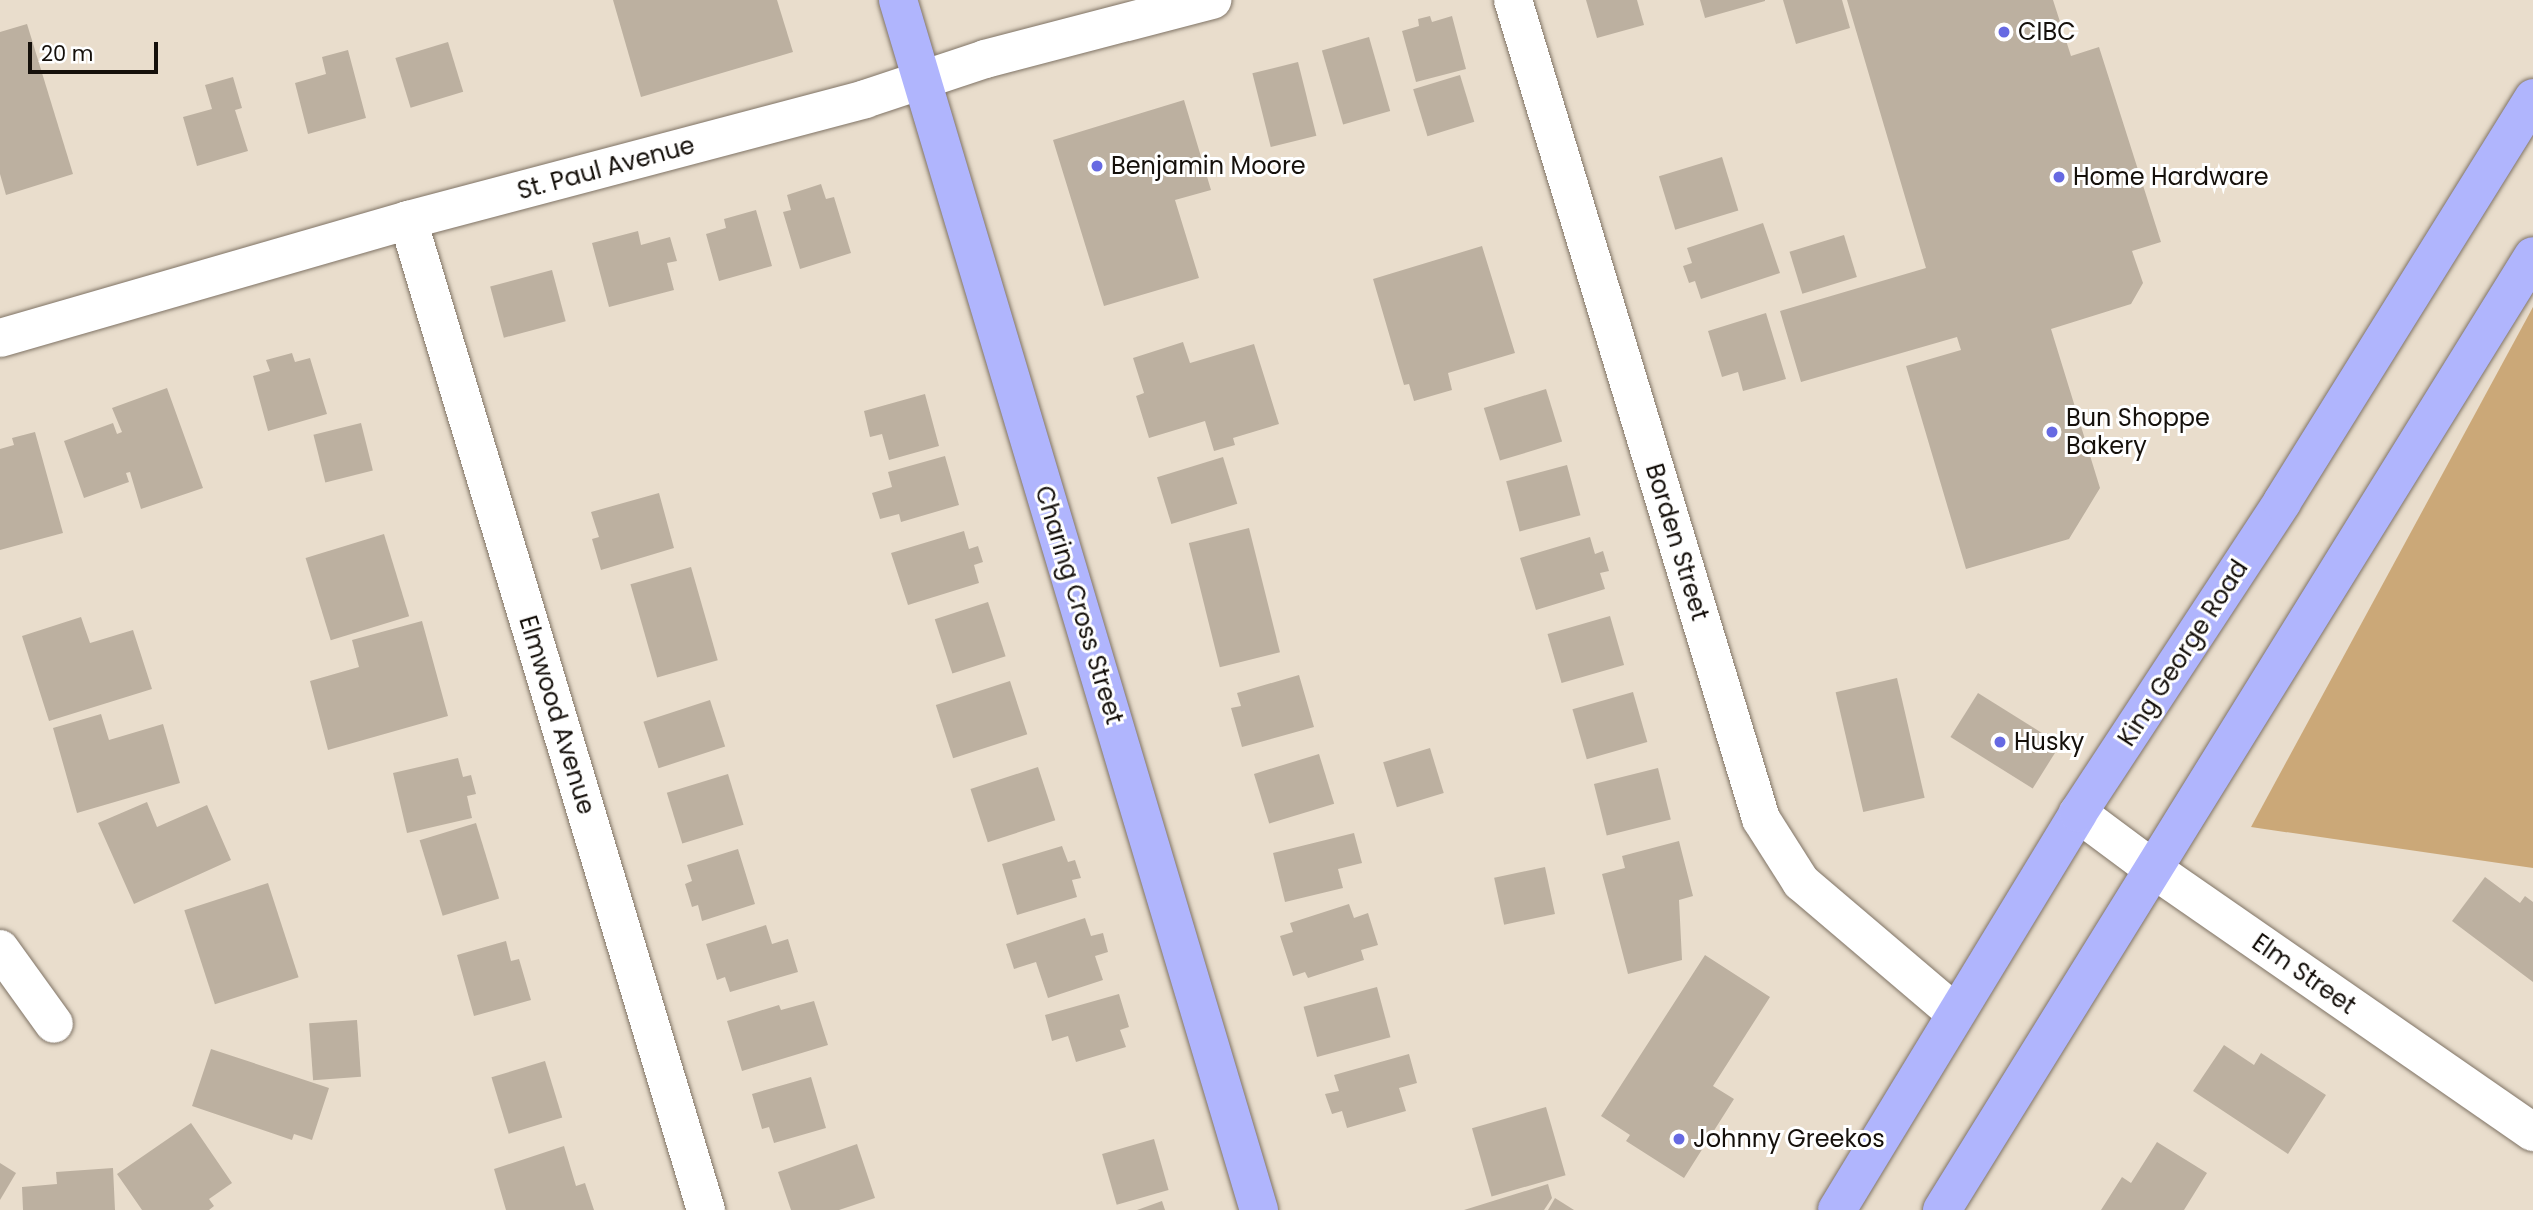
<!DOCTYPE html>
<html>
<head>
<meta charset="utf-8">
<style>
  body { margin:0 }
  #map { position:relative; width:2533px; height:1210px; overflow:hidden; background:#e9ddcc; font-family:Poppins,sans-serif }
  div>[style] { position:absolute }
  .green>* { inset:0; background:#cba878 }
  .building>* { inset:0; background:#bcb0a0; transform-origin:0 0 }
  .roads { filter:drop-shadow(0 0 2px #7f7365) drop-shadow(0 0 2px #7f7365) }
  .minor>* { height:38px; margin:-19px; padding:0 19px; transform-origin:19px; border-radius:19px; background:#fff }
  .major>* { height:38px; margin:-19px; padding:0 19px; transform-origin:19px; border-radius:19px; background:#b0b5fd }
  .dots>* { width:19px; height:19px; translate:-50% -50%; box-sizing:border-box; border:4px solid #fff; border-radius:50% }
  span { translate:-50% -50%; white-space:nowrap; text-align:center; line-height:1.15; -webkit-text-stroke:6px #fff; paint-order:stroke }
  .poi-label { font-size:24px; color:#15100b }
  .left { translate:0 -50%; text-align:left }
  .street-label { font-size:24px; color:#15100b }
  .scale { position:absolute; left:28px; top:42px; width:130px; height:32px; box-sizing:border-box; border:4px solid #15100b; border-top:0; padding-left:9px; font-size:21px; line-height:24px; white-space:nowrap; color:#15100b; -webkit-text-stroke:5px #fff; paint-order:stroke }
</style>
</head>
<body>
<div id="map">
  <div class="green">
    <div style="clip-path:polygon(2533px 307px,2533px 868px,2251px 827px)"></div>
  </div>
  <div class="building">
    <div style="clip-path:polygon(613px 0,777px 0,793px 52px,641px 97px)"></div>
    <div style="clip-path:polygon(1586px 0,1637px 0,1644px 25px,1597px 38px)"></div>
    <div style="clip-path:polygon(1700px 0,1765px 0,1765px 1px,1705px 18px)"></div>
    <div style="clip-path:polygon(1783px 0,1842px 0,1850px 28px,1796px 44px)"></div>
    <div style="clip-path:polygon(1847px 0,2053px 0,2071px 56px,2099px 47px,2161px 242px,2132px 251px,2143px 283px,2131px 304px,2051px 329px,2100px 488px,2069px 539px,1966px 569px,1906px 366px,1961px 350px,1957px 337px,1801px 382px,1780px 311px,1926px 268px)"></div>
    <div style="clip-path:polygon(1430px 16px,1432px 22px,1452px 16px,1466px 69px,1416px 82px,1402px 31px,1419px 26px,1418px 19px)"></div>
    <div style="clip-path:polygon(27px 24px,73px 174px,6px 195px,0 174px,0 32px)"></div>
    <div style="left:1369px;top:37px;width:77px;height:49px;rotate:74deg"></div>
    <div style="left:448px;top:42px;width:52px;height:55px;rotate:73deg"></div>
    <div style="clip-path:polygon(348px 50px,366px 118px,308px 134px,295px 83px,326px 74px,322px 57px)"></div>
    <div style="left:1298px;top:62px;width:76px;height:47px;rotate:76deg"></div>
    <div style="left:1460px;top:75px;width:49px;height:49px;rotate:73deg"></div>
    <div style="clip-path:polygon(233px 77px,242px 108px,235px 110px,248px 151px,197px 166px,183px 117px,212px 109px,205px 85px)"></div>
    <div style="clip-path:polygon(1184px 100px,1211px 190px,1175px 200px,1199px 278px,1104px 306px,1053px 140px)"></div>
    <div style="left:1722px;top:157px;width:56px;height:66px;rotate:73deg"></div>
    <div style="clip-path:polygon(821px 184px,826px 199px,834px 197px,851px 253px,800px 269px,783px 212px,791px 210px,787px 195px)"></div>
    <div style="clip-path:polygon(756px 210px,772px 266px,719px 281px,706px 234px,726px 228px,724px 219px)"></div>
    <div style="clip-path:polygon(1763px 223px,1780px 273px,1701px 299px,1695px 281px,1689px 283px,1683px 266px,1692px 263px,1687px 248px)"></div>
    <div style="clip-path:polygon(638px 231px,641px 245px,670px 237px,677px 261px,667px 263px,674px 290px,609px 307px,592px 243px)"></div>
    <div style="left:1844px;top:235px;width:44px;height:57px;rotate:73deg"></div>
    <div style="clip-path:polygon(1482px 246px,1515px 353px,1448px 373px,1452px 390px,1414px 401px,1409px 384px,1404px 385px,1373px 279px)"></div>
    <div style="left:552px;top:270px;width:53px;height:64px;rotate:75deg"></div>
    <div style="clip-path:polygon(1766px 313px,1786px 379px,1743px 391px,1738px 372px,1722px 377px,1708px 331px)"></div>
    <div style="clip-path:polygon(1183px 342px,1190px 363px,1254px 344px,1279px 424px,1233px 438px,1235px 445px,1214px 451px,1205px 421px,1149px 438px,1136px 396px,1144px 393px,1133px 358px)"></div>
    <div style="clip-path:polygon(292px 353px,295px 362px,310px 358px,327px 414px,268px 431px,253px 376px,270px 371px,266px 360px)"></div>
    <div style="clip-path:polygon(167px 388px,203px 488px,141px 509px,130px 472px,126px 473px,129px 482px,84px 498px,64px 441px,113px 423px,117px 434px,122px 432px,112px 408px)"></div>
    <div style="left:1546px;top:389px;width:55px;height:65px;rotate:73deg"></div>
    <div style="clip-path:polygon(925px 394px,939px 446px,889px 460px,882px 434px,870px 437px,864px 411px)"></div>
    <div style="left:361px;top:423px;width:49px;height:49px;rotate:76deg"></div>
    <div style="clip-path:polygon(35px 432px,63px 533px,0 550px,0 449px,14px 445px,12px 438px)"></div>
    <div style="clip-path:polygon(945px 456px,959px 505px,901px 522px,899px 514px,880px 519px,872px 493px,892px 487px,888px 472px)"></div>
    <div style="left:1223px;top:457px;width:49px;height:69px;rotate:73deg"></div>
    <div style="left:1567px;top:465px;width:52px;height:63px;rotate:75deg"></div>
    <div style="clip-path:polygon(659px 493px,674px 548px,601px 570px,592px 539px,599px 537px,591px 512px)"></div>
    <div style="left:1249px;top:528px;width:128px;height:62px;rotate:76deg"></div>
    <div style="clip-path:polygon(964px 531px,969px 549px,978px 546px,983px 562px,974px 565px,979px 583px,908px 605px,891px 553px)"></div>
    <div style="left:384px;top:534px;width:86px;height:82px;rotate:73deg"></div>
    <div style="clip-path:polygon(1590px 537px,1595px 554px,1603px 551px,1609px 571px,1600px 573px,1605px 589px,1536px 610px,1520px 558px)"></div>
    <div style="left:691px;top:567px;width:97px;height:63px;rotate:74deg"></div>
    <div style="left:988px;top:602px;width:57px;height:56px;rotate:72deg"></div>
    <div style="left:1610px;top:616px;width:51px;height:65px;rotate:74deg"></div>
    <div style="clip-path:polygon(81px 617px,90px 643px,133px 630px,152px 689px,49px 721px,22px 636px)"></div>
    <div style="clip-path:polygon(422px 621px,448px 716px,328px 750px,310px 681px,359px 667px,352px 640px)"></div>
    <div style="clip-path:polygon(1299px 675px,1314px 727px,1242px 747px,1231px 708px,1241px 706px,1237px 693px)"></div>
    <div style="left:1897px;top:678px;width:123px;height:63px;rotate:77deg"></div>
    <div style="left:1010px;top:681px;width:56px;height:78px;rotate:72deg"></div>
    <div style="left:1633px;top:692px;width:52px;height:63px;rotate:74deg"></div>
    <div style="left:1978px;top:693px;width:97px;height:52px;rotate:32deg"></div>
    <div style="left:710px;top:700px;width:49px;height:70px;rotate:72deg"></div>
    <div style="clip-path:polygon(101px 714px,109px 740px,163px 724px,180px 783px,77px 813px,53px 728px)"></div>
    <div style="left:1430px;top:748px;width:47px;height:49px;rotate:73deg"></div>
    <div style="left:1319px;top:754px;width:52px;height:68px;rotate:73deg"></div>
    <div style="clip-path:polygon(458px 758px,463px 777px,471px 775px,476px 794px,467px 796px,472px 818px,407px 833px,393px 773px)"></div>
    <div style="left:1038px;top:767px;width:56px;height:71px;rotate:72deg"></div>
    <div style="left:1658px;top:768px;width:53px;height:66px;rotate:76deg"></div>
    <div style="left:728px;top:774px;width:53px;height:64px;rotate:73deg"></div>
    <div style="clip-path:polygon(147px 802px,157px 827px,207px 805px,231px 860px,134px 904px,98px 823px)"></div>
    <div style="left:476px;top:823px;width:79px;height:59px;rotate:73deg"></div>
    <div style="clip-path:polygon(1354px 833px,1362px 863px,1338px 869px,1343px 888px,1285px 902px,1273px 853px)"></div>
    <div style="clip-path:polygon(1679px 841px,1693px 896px,1679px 900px,1682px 960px,1628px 974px,1602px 874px,1625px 868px,1622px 856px)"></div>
    <div style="clip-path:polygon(1062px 846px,1068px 862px,1075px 860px,1081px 878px,1072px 880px,1077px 897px,1017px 915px,1002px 864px)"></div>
    <div style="clip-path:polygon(738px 849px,755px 904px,702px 921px,698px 905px,692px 907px,685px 884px,692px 881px,687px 865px)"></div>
    <div style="left:1545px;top:867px;width:48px;height:52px;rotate:78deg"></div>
    <div style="clip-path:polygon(2485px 877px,2520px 903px,2525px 896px,2533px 902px,2533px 982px,2452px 921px)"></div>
    <div style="left:268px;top:883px;width:99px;height:88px;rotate:72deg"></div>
    <div style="clip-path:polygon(1349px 904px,1354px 918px,1368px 913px,1378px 945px,1361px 950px,1364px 960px,1308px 978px,1305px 972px,1293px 976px,1280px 936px,1293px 932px,1290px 923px)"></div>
    <div style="clip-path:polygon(1085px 918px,1091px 936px,1103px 933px,1108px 952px,1095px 956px,1103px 980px,1048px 998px,1036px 962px,1014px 969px,1006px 944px)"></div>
    <div style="clip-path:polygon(766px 925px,772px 944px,788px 939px,798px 972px,730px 992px,725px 977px,717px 980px,706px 944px)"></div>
    <div style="clip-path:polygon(506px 941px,511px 961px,519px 959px,531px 1000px,474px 1016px,457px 955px)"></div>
    <div style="clip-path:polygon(1705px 955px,1770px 997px,1713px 1086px,1734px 1099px,1684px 1178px,1626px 1141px,1630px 1135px,1601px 1116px)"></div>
    <div style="left:1377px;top:987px;width:52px;height:76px;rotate:75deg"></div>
    <div style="clip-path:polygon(1119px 994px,1129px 1027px,1120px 1030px,1126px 1047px,1076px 1062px,1068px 1036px,1052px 1041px,1045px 1015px)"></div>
    <div style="clip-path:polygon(814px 1001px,828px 1045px,742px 1071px,727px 1021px,779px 1005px,781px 1010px)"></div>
    <div style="left:357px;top:1020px;width:57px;height:48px;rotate:86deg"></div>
    <div style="clip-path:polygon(2224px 1045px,2254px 1065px,2261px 1053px,2326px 1095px,2288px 1154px,2193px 1091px)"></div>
    <div style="clip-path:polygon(211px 1049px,329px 1088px,312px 1140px,294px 1134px,292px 1140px,192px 1106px)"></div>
    <div style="clip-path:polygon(1409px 1054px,1417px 1083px,1399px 1088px,1406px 1111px,1347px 1128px,1342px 1111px,1332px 1114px,1325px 1094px,1339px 1091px,1334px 1075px)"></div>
    <div style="left:545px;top:1061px;width:59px;height:56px;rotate:73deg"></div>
    <div style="clip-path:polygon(811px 1077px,826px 1128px,774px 1143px,769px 1127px,762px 1129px,752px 1094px)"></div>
    <div style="left:1546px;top:1107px;width:71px;height:77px;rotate:74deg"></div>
    <div style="clip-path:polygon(191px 1123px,232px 1183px,209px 1199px,214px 1206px,209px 1210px,142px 1210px,117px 1174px)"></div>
    <div style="left:1154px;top:1139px;width:53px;height:54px;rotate:74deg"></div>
    <div style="clip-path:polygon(2157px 1142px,2207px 1173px,2184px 1210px,2101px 1210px,2122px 1177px,2131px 1183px)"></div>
    <div style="clip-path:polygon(857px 1144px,875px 1198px,839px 1210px,791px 1210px,778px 1172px)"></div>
    <div style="clip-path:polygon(564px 1146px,576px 1186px,585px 1183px,594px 1210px,506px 1210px,494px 1169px)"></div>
    <div style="clip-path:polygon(0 1163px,16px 1173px,0 1200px)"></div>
    <div style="clip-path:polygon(113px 1168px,115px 1210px,23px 1210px,22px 1187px,57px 1184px,56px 1172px)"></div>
    <div style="clip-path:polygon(1548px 1184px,1552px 1198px,1544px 1210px,1464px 1210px)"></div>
    <div style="clip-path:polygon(1555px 1198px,1574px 1210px,1548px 1210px)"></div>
    <div style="clip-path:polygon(1162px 1201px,1165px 1210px,1137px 1210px)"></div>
  </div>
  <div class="roads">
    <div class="minor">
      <div style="left:1513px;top:0;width:856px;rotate:73.15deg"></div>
      <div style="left:1761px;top:819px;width:75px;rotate:57.6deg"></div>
      <div style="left:1801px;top:882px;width:202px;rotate:40.4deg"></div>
      <div style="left:408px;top:220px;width:1034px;rotate:73.25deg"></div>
      <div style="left:0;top:338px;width:425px;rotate:-16.1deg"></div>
      <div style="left:408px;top:220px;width:473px;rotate:-14.8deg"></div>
      <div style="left:865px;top:99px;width:126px;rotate:-18.4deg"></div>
      <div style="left:985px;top:59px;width:235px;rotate:-14.6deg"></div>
      <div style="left:2078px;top:813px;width:94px;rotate:36.7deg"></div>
      <div style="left:2153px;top:869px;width:462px;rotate:34.7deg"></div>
      <div style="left:0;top:949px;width:92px;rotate:54.2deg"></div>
    </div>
    <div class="major">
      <div style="left:898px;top:0;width:1263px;rotate:73.39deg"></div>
      <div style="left:1837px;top:1210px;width:464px;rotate:-58.7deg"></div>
      <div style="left:2078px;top:813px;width:372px;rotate:-56.7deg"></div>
      <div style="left:2282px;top:502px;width:476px;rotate:-58.1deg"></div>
      <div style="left:1942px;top:1210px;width:1122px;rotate:-58.22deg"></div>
    </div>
  </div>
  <div class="dots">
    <div style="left:2004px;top:32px;background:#6669e2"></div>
    <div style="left:1097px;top:166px;background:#6669e2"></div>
    <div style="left:2059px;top:177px;background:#6669e2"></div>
    <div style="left:2052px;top:432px;background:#6669e2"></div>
    <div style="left:2000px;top:742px;background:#6669e2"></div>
    <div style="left:1679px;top:1139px;background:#6669e2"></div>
  </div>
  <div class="poi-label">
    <span class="left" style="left:2018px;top:32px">CIBC</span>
    <span class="left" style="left:1111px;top:166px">Benjamin Moore</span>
    <span class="left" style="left:2073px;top:177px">Home Hardware</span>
    <span class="left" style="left:2066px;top:432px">Bun Shoppe<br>Bakery</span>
    <span class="left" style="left:2014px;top:742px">Husky</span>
    <span class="left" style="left:1693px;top:1139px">Johnny Greekos</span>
  </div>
  <div class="street-label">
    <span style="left:606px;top:168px;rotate:-15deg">St. Paul Avenue</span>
    <span style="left:1677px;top:542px;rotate:73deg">Borden Street</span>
    <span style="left:1079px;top:605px;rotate:73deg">Charing Cross Street</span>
    <span style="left:2183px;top:653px;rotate:-57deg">King George Road</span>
    <span style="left:557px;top:715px;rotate:73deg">Elmwood Avenue</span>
    <span style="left:2304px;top:974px;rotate:35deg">Elm Street</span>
  </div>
  <div class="scale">20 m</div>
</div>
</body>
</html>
